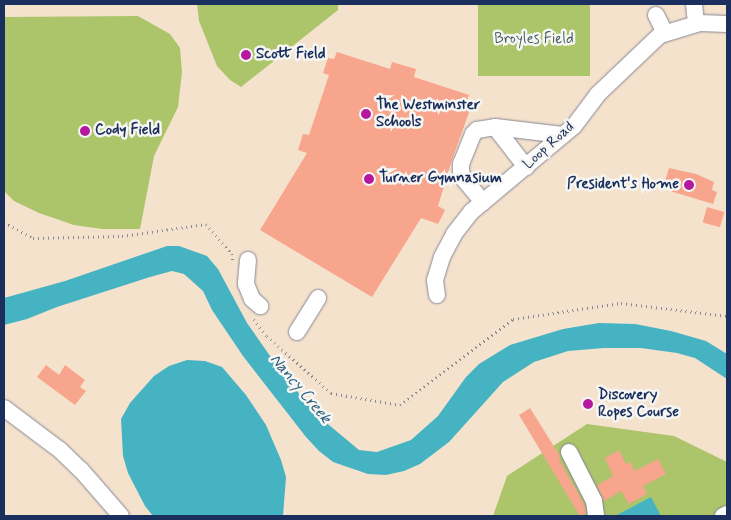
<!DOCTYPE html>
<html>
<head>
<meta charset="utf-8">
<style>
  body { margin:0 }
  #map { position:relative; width:731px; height:520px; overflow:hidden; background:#f5e2cd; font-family:Mynerve,sans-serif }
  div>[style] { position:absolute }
  .green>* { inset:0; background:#acc46a; transform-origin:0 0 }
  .water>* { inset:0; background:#46b3c3 }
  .building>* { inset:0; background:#f8a58d; transform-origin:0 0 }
  .path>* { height:2.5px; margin-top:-1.25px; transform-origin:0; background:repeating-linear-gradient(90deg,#888896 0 1px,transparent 0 5px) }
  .roads { filter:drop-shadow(0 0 1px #888896) drop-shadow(0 0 1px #888896) }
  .minor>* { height:16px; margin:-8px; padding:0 8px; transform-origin:8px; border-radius:8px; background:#fff }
  .dots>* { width:14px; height:14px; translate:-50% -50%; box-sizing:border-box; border:2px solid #f6f6f2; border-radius:50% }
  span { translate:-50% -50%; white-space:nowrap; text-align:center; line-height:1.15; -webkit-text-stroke:5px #f6f6f2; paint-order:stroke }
  .park-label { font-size:15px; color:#465c62 }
  .poi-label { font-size:15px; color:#1b2f5e; font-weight:700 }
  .left { translate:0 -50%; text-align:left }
  .right { translate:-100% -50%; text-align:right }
  .street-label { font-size:15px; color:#1b2f5e }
  .water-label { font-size:16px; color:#2a5d81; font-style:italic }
  .frame { position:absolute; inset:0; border:5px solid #1b2f5e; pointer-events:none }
</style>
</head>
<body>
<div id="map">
  <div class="green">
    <div style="clip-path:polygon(197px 4px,338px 4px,338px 10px,241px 87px,230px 80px,217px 66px,199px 21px)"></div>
    <div style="left:478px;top:4px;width:112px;height:72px"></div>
    <div style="clip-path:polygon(138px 16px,170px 34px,180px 48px,182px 72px,178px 107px,154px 156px,140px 229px,102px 229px,74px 225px,39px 213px,14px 201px,4px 191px,4px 17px)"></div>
    <div style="clip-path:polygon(587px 424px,674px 436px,727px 462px,727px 516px,493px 516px,507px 476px)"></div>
  </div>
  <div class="water">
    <div style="clip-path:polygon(167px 246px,179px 246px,207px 256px,218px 269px,247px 323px,282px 373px,317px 415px,359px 450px,377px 452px,411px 440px,438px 416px,466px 377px,479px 364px,510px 345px,563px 329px,599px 323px,635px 324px,671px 331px,706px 341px,727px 354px,727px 379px,695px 358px,677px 353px,641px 348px,604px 348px,568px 351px,534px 362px,503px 382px,449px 442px,420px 464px,404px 471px,386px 475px,368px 474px,333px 462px,319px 451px,306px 437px,243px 356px,212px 310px,203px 291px,184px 274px,172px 271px,150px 277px,57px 307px,27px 319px,4px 325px,4px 298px,65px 281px)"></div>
    <div style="clip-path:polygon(187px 360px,205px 361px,222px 367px,246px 395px,266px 425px,281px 460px,286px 477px,283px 516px,153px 516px,145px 506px,128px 473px,123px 456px,121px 419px,130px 403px,154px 376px,169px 366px)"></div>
    <div style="clip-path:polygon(651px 497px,661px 516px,615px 516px)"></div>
  </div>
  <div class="building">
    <div style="clip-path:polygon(337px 52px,390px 69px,392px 62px,416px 69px,414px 77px,469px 95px,466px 102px,472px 104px,452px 160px,438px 206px,445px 210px,438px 224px,421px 218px,372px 297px,260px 230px,307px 153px,298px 150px,303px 134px,309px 135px,329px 75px,323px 73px,328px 58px,334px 59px)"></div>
    <div style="clip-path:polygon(669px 168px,696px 174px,714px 182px,712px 190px,717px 192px,713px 204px,670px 191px,671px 189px,663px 187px)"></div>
    <div style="left:707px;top:207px;width:18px;height:16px;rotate:16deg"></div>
    <div style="clip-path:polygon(46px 365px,59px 375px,65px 365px,85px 380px,80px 387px,86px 391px,75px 405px,37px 377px)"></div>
    <div style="clip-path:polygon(530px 408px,560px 456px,559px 459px,584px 504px,586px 513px,580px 516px,519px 415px)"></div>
    <div style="clip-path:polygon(619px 450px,626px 464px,630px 462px,635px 471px,658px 459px,666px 474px,643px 486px,647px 494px,629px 504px,621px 491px,604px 501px,597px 485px,613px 476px,605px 458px)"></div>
  </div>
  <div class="path">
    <div style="left:4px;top:222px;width:33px;rotate:29deg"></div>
    <div style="left:33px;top:238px;width:89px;rotate:-1.3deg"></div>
    <div style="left:122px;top:236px;width:85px;rotate:-8.1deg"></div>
    <div style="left:206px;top:224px;width:40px;rotate:49deg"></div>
    <div style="left:232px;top:254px;width:7px;rotate:82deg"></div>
    <div style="left:254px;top:319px;width:21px;rotate:53deg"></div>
    <div style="left:267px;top:336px;width:86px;rotate:41.7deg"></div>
    <div style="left:331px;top:393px;width:70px;rotate:9.9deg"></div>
    <div style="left:400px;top:405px;width:142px;rotate:-37.3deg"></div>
    <div style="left:513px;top:319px;width:109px;rotate:-8.4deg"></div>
    <div style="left:621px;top:303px;width:107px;rotate:7deg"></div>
  </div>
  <div class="roads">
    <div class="minor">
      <div style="left:694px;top:4px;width:20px;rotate:84deg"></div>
      <div style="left:656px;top:15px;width:20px;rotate:63deg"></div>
      <div style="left:495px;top:127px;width:51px;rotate:52.2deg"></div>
      <div style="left:483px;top:202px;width:31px;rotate:-130deg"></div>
      <div style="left:463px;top:178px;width:7px;rotate:-106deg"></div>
      <div style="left:461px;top:171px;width:7px;rotate:-90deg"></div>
      <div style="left:461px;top:164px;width:32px;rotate:-68deg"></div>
      <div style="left:473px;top:134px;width:6px;rotate:-45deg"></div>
      <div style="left:477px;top:130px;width:18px;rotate:-9deg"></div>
      <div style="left:495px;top:127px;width:68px;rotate:6.7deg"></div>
      <div style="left:248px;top:260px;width:24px;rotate:95deg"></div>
      <div style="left:246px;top:284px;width:16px;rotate:68deg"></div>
      <div style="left:252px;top:299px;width:11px;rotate:41deg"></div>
      <div style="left:437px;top:295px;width:15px;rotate:-98deg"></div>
      <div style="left:435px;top:280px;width:24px;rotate:-73deg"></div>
      <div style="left:442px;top:257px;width:26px;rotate:-62deg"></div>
      <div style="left:454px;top:234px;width:28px;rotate:-52deg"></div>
      <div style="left:471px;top:212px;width:134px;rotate:-39.9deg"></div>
      <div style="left:574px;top:126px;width:39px;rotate:-53deg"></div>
      <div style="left:597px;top:95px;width:87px;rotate:-43.6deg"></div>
      <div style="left:660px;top:35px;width:42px;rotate:-16.7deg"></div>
      <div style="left:700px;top:23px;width:27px;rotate:2deg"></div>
      <div style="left:297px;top:332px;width:40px;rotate:-58deg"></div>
      <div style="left:4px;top:408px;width:70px;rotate:36.9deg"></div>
      <div style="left:60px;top:450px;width:29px;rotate:44deg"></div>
      <div style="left:81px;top:470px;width:61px;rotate:49deg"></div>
      <div style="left:569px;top:452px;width:55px;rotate:63deg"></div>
      <div style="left:594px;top:501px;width:15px;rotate:82deg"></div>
      <div style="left:723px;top:516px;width:4px;rotate:-27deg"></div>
    </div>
  </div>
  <div class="dots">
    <div style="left:246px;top:55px;background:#b5179e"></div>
    <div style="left:366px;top:114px;background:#b5179e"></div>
    <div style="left:85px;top:131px;background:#b5179e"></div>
    <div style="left:369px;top:179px;background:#b5179e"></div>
    <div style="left:689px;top:185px;background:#b5179e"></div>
    <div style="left:588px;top:404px;background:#b5179e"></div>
  </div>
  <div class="park-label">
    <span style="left:534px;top:40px">Broyles Field</span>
  </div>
  <div class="poi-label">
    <span class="left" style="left:256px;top:55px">Scott Field</span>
    <span class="left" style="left:376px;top:114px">The Westminster<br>Schools</span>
    <span class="left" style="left:95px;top:131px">Cody Field</span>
    <span class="left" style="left:379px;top:179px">Turner Gymnasium</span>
    <span class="right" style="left:679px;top:185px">President's Home</span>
    <span class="left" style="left:598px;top:404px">Discovery<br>Ropes Course</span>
  </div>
  <div class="street-label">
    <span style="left:549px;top:146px;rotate:-42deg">Loop Road</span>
  </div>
  <div class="water-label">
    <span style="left:300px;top:389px;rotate:50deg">Nancy Creek</span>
  </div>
  <div class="frame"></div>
</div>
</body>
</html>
